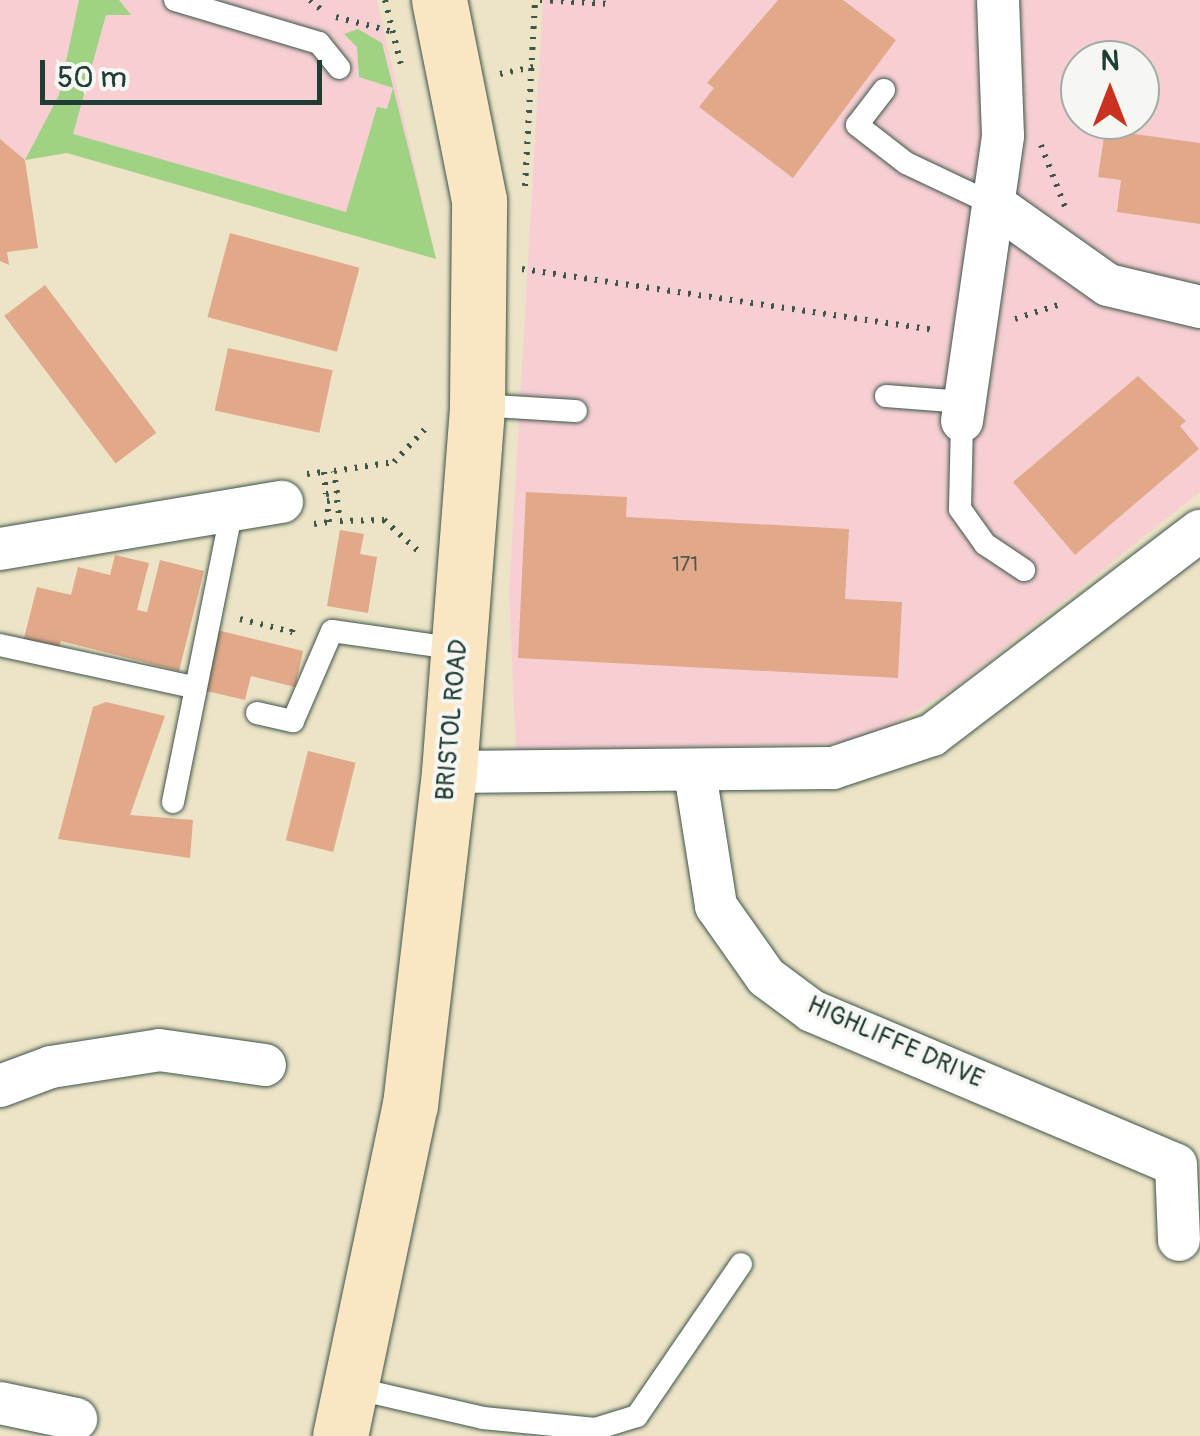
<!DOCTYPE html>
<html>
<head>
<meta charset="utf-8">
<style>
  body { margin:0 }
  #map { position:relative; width:1200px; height:1436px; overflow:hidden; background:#ede4c7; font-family:Pangolin,sans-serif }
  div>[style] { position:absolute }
  .built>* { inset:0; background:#f7cfd3 }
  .green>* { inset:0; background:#9fd282 }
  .building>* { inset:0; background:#e1a88a; transform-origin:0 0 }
  .path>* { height:6px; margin-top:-3px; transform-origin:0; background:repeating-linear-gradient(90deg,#3e564a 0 2.5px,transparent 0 10.5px) }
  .roads { filter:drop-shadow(0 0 2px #3e564a) drop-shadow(0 0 2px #3e564a) }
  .lane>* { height:22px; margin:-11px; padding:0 11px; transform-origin:11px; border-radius:11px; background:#fff }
  .street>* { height:42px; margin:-21px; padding:0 21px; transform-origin:21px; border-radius:21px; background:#fff }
  .secondary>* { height:55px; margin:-27.5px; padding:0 27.5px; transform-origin:27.5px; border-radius:27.5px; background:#fbe6c4 }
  span { translate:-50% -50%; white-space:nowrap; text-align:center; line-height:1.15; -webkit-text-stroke:8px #f6f6f2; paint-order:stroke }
  .number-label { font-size:20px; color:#50584a }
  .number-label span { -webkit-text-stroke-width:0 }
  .street-label { font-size:25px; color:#1f3d34 }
  .north { position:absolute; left:1060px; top:40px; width:100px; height:100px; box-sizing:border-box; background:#f6f6f2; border:2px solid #a0aca6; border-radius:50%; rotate:0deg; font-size:28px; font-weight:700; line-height:40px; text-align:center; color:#1f3d34 }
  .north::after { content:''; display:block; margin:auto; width:35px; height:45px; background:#c8321e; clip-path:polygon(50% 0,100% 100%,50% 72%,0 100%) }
  .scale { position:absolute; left:40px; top:60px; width:282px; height:45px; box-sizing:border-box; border:5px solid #1f3d34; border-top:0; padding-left:12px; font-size:30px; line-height:35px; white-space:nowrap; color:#1f3d34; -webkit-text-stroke:8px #f6f6f2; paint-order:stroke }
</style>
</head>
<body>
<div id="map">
  <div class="built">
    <div style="clip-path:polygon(0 0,377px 0,436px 259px,67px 153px,25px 160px,0 139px)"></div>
    <div style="clip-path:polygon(evenodd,543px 0,1200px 0,1200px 492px,957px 686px,863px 743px,516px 751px,509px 593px,543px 0,1080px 60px,1140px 60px,1140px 120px,1080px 120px,1080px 60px)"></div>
  </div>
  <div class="green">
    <div style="clip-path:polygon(79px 0,119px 0,131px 15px,106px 15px,73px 134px,346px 212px,377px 107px,387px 109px,393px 88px,359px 77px,357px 47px,344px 34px,358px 29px,382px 43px,436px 259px,67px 153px,25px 160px,59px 95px)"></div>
  </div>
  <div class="building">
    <div style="clip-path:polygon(778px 0,843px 0,896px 40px,793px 178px,699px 107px,714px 88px,707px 83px)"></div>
    <div style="clip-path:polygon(1105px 130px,1200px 143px,1200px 224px,1117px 212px,1121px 180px,1098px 177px)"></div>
    <div style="clip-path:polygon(0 139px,25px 160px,38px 248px,7px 252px,9px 265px,0 261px)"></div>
    <div style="left:230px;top:233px;width:134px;height:87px;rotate:15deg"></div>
    <div style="left:45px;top:285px;width:185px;height:51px;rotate:53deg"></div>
    <div style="left:228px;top:348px;width:107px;height:64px;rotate:12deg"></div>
    <div style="clip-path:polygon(1138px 376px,1186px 421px,1180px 426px,1199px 449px,1075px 555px,1013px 482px)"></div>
    <div style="clip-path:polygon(526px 492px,627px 497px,626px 517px,849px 529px,845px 599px,902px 602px,898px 678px,518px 658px)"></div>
    <div style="clip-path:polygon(340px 530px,364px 534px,360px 554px,377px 557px,368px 613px,327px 606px)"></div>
    <div style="clip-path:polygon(115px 555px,149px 563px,137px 610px,147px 612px,160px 560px,204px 571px,179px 671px,61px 641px,58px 651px,23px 642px,37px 587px,71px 595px,78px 567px,110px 575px)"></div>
    <div style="clip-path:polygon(213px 629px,303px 651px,295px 687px,251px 676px,245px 700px,198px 689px)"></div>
    <div style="clip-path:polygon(106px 702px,165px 716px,130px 815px,193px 820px,190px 858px,58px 839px,93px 707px)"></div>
    <div style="left:308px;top:751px;width:49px;height:92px;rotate:14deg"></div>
  </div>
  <div class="path">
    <div style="left:310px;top:0;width:18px;rotate:41deg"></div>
    <div style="left:385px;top:0;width:67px;rotate:76.2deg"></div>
    <div style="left:540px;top:0;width:70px;rotate:3.3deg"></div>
    <div style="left:336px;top:17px;width:59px;rotate:14.7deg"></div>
    <div style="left:500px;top:74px;width:34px;rotate:-12deg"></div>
    <div style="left:1041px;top:145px;width:66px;rotate:68.8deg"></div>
    <div style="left:525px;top:186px;width:186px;rotate:-86.9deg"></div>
    <div style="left:522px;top:269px;width:417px;rotate:8.4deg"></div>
    <div style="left:1015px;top:319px;width:52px;rotate:-18.1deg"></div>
    <div style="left:307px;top:474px;width:17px;rotate:-7deg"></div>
    <div style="left:324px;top:472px;width:22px;rotate:85deg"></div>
    <div style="left:326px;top:494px;width:11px;rotate:-5deg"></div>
    <div style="left:337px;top:493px;width:22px;rotate:-98deg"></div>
    <div style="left:334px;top:471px;width:61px;rotate:-8.5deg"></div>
    <div style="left:394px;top:462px;width:45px;rotate:-46.8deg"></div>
    <div style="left:314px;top:524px;width:15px;rotate:-8deg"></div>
    <div style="left:329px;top:522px;width:21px;rotate:-95deg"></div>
    <div style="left:327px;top:501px;width:10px;rotate:-6deg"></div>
    <div style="left:337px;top:500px;width:21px;rotate:82deg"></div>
    <div style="left:340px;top:521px;width:44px;rotate:-1.3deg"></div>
    <div style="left:384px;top:520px;width:45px;rotate:42.3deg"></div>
    <div style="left:240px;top:619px;width:54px;rotate:14deg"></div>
    <div style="left:292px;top:632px;width:10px;rotate:-79deg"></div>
  </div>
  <div class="roads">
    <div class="lane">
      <div style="left:175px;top:0;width:150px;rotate:16.6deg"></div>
      <div style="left:319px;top:43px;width:32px;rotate:51deg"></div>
      <div style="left:884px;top:90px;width:44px;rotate:127.6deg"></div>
      <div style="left:857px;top:125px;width:62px;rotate:37.8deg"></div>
      <div style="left:906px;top:163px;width:98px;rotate:25.3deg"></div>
      <div style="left:886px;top:396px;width:78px;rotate:4.4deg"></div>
      <div style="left:477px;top:405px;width:99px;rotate:3.5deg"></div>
      <div style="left:962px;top:421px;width:88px;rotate:91.3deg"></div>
      <div style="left:960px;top:509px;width:43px;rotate:54.5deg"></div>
      <div style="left:985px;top:544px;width:47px;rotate:33.7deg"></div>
      <div style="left:0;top:645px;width:197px;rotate:12.3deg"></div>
      <div style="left:257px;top:713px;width:37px;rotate:13deg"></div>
      <div style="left:293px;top:721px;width:98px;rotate:-66.6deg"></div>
      <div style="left:332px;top:631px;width:127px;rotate:8.1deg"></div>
      <div style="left:173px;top:802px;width:299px;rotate:-78.6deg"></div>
      <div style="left:349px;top:1387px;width:138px;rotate:13deg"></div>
      <div style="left:483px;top:1418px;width:113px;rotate:5.6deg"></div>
      <div style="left:595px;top:1429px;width:44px;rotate:-17.2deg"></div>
      <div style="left:637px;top:1416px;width:184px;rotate:-55.6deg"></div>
    </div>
    <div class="street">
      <div style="left:995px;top:205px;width:138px;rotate:35.3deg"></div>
      <div style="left:1108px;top:285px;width:95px;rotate:13.4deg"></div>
      <div style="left:962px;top:421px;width:288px;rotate:-81.8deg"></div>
      <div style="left:1003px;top:136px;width:136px;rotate:-92.1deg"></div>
      <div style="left:0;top:549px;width:286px;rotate:-9.5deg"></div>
      <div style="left:449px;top:772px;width:384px;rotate:-0.6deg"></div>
      <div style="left:833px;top:768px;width:104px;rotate:-18.4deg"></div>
      <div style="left:932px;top:735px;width:337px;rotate:-37.3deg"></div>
      <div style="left:695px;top:773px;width:135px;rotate:81deg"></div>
      <div style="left:716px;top:906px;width:87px;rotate:54.8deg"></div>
      <div style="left:766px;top:977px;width:57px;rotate:36.5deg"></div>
      <div style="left:812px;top:1011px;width:395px;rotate:22.9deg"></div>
      <div style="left:1176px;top:1165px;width:75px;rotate:87.7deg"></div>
      <div style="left:0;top:1086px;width:54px;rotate:-20.4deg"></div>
      <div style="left:51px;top:1067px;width:109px;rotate:-8.9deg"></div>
      <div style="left:159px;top:1050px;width:107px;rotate:8.1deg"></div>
      <div style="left:0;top:1403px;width:78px;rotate:11.9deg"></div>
    </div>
    <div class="secondary">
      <div style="left:340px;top:1436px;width:338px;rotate:-78.1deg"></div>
      <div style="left:410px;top:1105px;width:335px;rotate:-83.3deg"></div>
      <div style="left:449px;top:772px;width:368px;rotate:-85.6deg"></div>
      <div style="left:477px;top:405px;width:205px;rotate:-89.4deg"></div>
      <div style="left:479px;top:200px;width:204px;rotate:-101.3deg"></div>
    </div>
  </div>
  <div class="number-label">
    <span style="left:685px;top:564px">171</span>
  </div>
  <div class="street-label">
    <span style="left:453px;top:720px;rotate:-85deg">BRISTOL ROAD</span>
    <span style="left:895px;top:1043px;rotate:24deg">HIGHLIFFE DRIVE</span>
  </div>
  <div class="north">N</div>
  <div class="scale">50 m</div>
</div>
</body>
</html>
